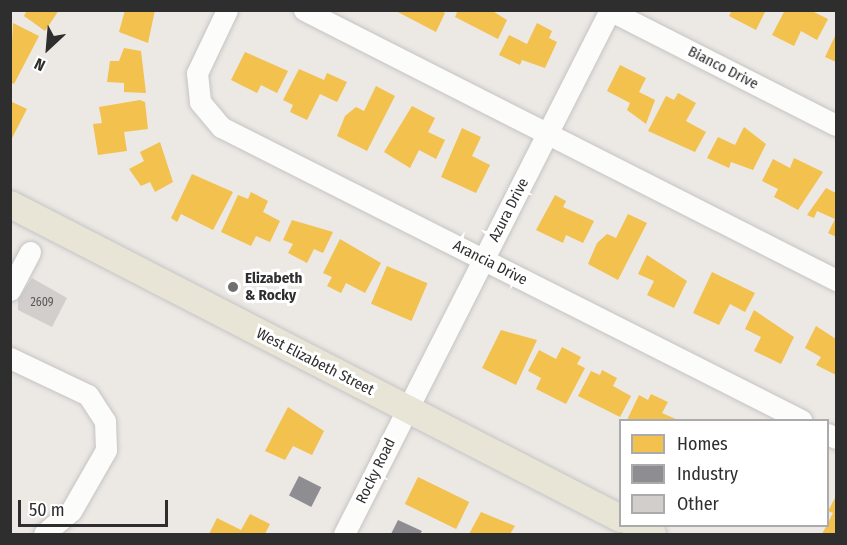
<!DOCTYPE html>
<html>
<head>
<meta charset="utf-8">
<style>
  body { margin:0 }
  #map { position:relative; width:847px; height:545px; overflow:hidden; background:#ece8e4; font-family:"Fira Sans Condensed",sans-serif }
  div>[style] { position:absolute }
  .homes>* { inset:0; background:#f2c14e; transform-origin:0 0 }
  .industry>* { inset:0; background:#8d8d92; transform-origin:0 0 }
  .building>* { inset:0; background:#d1cecb }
  .roads { filter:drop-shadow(0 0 2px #c5c4c5) drop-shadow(0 0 2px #c5c4c5) }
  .minor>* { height:21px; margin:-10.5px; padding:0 10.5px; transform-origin:10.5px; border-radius:10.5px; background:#fcfcfb }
  .major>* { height:27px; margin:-13.5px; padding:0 13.5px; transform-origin:13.5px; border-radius:13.5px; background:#e8e4d6 }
  .dots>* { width:16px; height:16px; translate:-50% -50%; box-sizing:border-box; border:3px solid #fff; border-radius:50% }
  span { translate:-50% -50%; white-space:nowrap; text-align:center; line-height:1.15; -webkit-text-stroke:6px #fff; paint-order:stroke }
  .number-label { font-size:12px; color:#585857 }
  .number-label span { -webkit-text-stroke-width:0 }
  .street-label { font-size:15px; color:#2e2e2e }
  .poi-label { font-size:15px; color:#2e2e2e; font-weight:700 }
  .left { translate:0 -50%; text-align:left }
  .frame { position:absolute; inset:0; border:12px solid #2e2e2e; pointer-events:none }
  .legend { position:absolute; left:619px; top:419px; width:210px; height:108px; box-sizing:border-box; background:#fff; border:2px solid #ababab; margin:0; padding:8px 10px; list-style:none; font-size:18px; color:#2e2e2e }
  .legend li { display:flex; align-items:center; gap:12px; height:30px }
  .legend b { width:30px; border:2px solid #ababab }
  .north { position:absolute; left:18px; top:18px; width:60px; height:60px; -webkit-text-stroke:4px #fff; paint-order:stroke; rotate:206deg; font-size:16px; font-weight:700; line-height:24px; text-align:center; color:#2e2e2e }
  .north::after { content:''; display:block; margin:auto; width:21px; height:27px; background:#2e2e2e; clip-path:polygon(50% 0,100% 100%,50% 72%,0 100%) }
  .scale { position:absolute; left:18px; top:500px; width:150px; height:27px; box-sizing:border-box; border:3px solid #2e2e2e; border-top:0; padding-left:8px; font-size:18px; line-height:21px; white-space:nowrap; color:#2e2e2e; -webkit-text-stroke:4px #fff; paint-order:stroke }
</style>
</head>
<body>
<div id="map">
  <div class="homes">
    <div style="clip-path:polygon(27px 10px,59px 10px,45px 31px,24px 16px)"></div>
    <div style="clip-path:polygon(125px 10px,155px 10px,148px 43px,119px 32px)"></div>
    <div style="clip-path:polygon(394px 10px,440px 10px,445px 13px,436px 32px)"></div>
    <div style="clip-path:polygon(458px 10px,491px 10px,507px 20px,498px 39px,455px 17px)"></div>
    <div style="clip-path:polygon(732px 10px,766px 10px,756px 30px,729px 16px)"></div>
    <div style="clip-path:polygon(785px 10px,810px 10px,828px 19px,817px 40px,801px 31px,794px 46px,772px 35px)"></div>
    <div style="clip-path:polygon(13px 23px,39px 36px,14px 84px,10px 82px)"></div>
    <div style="clip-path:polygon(537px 23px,552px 31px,549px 38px,557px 42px,545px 68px,522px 60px,520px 65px,499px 55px,509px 35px,527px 44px)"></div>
    <div style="clip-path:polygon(836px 34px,836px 62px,825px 57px)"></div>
    <div style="clip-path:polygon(124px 48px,141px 51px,146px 93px,124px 92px,124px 83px,107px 82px,110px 61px,119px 61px)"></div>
    <div style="clip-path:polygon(245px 52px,288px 71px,277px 93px,261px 85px,257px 93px,231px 80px)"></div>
    <div style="clip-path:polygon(620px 65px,646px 78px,639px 92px,655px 100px,646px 124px,627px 110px,630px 103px,607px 91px)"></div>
    <div style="clip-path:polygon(299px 69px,324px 80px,327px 73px,347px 82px,337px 102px,320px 94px,307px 120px,290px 112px,293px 105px,283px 100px)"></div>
    <div style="clip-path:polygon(376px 86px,395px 96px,367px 151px,337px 136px,345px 116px,356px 107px,364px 111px)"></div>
    <div style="clip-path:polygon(678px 93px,696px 103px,686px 121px,706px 132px,695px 152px,648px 131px,666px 96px,674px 100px)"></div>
    <div style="clip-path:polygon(140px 100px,145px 102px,148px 129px,124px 132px,127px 151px,98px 155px,93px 124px,102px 123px,99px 107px)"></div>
    <div style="clip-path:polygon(10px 101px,27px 109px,10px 142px)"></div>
    <div style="clip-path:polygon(412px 106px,435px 118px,428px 132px,445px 140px,436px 159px,419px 150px,410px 168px,384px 152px)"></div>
    <div style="clip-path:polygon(744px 127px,766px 144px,753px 170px,731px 162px,729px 168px,707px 158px,718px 137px,735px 145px)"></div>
    <div style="clip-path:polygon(462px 128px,481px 137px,472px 156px,490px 165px,476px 193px,441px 177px)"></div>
    <div style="clip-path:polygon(160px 142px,173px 182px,155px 192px,150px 182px,141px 186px,129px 169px,144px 161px,140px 152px)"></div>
    <div style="clip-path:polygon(794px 158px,823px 172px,798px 210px,774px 197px,778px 189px,762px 181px,773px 159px,790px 168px)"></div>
    <div style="clip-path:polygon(192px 174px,233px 192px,213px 230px,181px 214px,177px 222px,171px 218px)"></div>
    <div style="clip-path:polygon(826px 188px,836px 193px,836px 237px,828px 233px,835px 219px,817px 211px,814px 218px,807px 215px)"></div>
    <div style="clip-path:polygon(251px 192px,268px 201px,263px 212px,280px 221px,270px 242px,256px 236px,251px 246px,221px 232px,238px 195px,248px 199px)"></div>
    <div style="clip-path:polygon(555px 195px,566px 201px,563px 207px,594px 221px,583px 243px,566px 235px,563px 243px,536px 230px)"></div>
    <div style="clip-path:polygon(628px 214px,647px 223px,618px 280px,588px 264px,597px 243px,607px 234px,616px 238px)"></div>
    <div style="clip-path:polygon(292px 220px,333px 232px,323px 253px,314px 249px,307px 263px,288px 253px,293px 244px,283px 240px)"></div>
    <div style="clip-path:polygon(340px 239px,381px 263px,365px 293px,346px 283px,341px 293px,327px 286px,332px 277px,323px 273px)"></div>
    <div style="clip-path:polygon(647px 255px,687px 281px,674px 308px,647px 295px,654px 281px,638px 274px)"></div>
    <div style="left:387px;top:266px;width:44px;height:41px;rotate:23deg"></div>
    <div style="clip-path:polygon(712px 272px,755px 293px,745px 312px,730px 304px,719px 325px,693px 313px)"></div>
    <div style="clip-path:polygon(754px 310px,794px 337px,781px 364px,754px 351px,761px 337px,745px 329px)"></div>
    <div style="clip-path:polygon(816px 326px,836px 339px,836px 375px,816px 365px,821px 357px,805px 348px)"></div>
    <div style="clip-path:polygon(501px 330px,537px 340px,516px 385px,482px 368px)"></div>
    <div style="clip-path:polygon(562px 347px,581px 357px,577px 364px,585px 368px,566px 404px,536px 389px,541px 378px,528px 371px,539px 350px,556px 359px)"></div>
    <div style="clip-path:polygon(602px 370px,617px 378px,613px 386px,631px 396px,620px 417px,578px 396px,591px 371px,600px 375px)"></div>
    <div style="clip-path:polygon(651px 394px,668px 402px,662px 413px,678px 420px,627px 420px,639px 395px,648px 400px)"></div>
    <div style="clip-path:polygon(288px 407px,324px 431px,312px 455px,293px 446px,285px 460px,265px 451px)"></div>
    <div style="left:418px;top:477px;width:57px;height:30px;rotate:26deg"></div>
    <div style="clip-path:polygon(836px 496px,836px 534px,822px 534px,833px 513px,828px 511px)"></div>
    <div style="clip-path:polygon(481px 512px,515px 526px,510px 534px,469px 534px)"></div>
    <div style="clip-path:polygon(250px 514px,270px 524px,265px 534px,209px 534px,217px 518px,241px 530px)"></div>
  </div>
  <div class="industry">
    <div style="left:299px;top:476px;width:25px;height:22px;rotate:27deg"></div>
    <div style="clip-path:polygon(398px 520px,422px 531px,420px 534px,391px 534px)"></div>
  </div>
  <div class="building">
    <div style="clip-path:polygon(32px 278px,67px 298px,52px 327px,18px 310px,18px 299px)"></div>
  </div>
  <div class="roads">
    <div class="minor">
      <div style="left:227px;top:10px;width:70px;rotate:115.5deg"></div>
      <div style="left:197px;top:73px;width:29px;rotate:84deg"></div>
      <div style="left:200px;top:102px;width:33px;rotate:50deg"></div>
      <div style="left:221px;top:127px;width:650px;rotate:26.8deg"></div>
      <div style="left:304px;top:10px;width:597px;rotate:26.91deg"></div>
      <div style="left:609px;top:10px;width:254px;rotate:26.9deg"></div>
      <div style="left:10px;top:290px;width:43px;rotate:-62.2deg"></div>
      <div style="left:10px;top:358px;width:86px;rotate:25.4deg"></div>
      <div style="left:88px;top:395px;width:31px;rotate:57deg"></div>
      <div style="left:105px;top:421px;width:29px;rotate:88deg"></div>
      <div style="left:106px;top:450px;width:70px;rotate:119.8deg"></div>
      <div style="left:71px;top:511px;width:35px;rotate:140deg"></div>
      <div style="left:828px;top:434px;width:9px;rotate:27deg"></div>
      <div style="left:344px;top:534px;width:588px;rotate:-63.09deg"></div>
    </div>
    <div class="major">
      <div style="left:10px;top:204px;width:686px;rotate:27.24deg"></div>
      <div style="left:634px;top:526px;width:20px;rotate:24deg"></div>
    </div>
  </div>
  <div class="dots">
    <div style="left:233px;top:287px;background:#706f6e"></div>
  </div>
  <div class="number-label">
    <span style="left:42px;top:303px">2609</span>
  </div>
  <div class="street-label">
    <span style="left:723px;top:68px;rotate:27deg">Bianco Drive</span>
    <span style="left:509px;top:210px;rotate:-63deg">Azura Drive</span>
    <span style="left:490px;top:263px;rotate:27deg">Arancia Drive</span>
    <span style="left:315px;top:362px;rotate:27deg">West Elizabeth Street</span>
    <span style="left:376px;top:471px;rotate:-64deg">Rocky Road</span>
  </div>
  <div class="poi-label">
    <span class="left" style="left:245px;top:287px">Elizabeth<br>&amp; Rocky</span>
  </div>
  <div class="frame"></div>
  <ul class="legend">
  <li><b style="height:16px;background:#f2c14e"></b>Homes</li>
  <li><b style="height:16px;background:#8d8d92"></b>Industry</li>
  <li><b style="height:16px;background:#d1cecb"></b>Other</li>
  </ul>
  <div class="north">N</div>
  <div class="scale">50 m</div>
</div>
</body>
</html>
